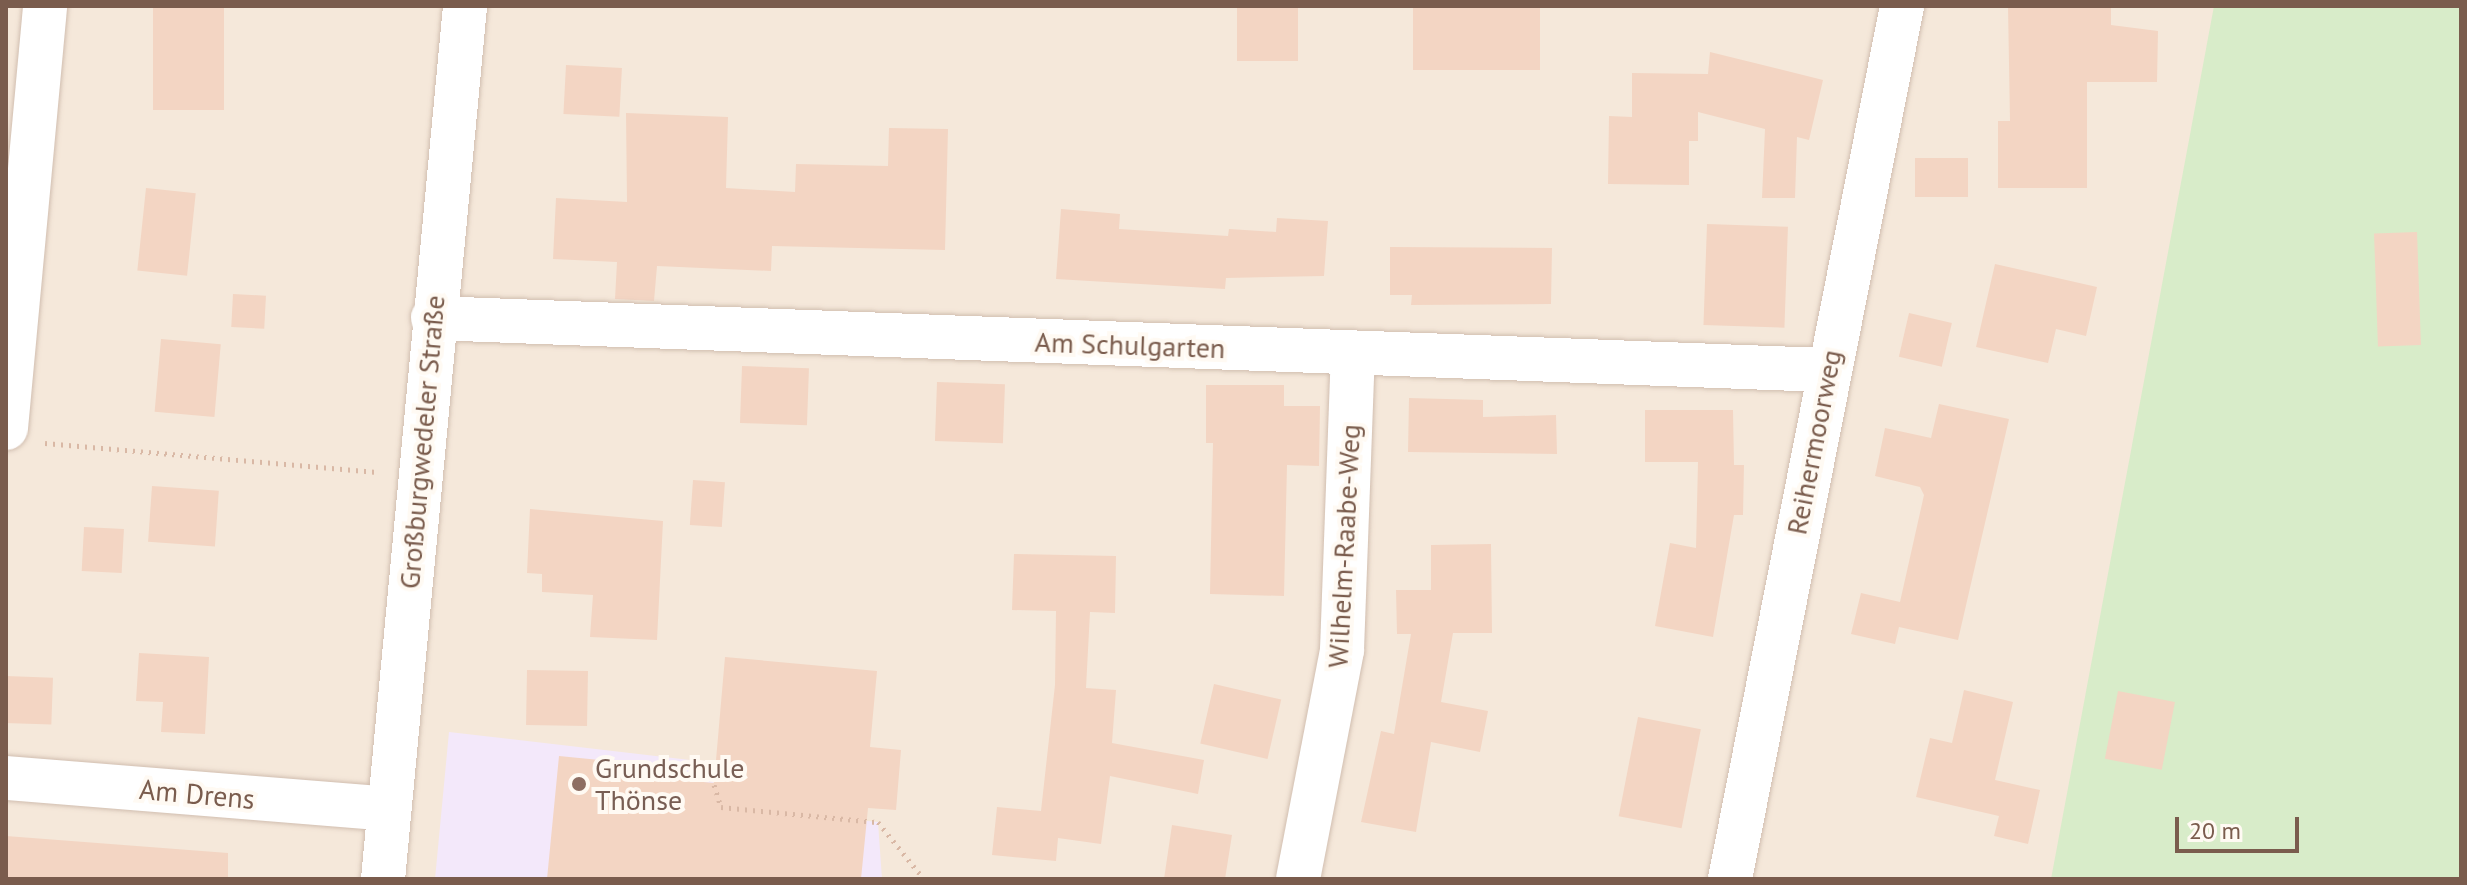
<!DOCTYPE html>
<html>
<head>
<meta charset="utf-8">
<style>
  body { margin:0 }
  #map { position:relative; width:2467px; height:885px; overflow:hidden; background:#fdf6ec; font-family:"PT Sans",sans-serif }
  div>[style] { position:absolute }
  .residential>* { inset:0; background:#f5e8da; transform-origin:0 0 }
  .education>* { inset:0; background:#f3e8fa }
  .green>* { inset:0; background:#d8ecc9 }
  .building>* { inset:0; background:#f3d5c3; transform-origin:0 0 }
  .path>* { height:5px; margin-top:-2.5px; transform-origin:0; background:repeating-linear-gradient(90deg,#d9b8a5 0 2px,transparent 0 8px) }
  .roads { filter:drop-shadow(0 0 2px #d1beb0) drop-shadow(0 0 2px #d1beb0) }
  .minor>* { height:44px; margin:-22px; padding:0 22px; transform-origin:22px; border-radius:22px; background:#fff }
  .tertiary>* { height:44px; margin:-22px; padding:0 22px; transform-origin:22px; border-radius:22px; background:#fff }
  .dots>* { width:22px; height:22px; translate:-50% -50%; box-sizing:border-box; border:4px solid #fffaf3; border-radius:50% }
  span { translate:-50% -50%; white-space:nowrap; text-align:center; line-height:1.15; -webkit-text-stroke:8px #fffaf3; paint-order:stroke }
  .street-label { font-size:28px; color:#7a5c4d }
  .education-label { font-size:28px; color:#785e54 }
  .left { translate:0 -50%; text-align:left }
  .frame { position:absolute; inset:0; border:8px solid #7a5c4d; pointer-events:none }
  .scale { position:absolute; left:2175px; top:817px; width:124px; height:36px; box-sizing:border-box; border:4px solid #7a5c4d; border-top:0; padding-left:10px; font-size:24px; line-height:28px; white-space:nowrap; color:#7a5c4d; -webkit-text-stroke:6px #fffaf3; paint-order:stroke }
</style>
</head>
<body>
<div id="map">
  <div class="residential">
    <div style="left:6px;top:6px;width:2208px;height:873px"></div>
  </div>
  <div class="education">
    <div style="clip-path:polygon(449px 732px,707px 762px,721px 807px,878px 822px,882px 879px,435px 879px)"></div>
  </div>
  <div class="green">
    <div style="clip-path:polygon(2214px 6px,2461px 6px,2461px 879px,2051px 879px)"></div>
  </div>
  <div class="building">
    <div style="left:153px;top:6px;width:71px;height:104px"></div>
    <div style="left:1237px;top:6px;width:61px;height:55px"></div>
    <div style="left:1413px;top:6px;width:127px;height:64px"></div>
    <div style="clip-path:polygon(2008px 6px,2111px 6px,2111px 25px,2158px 31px,2157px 82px,2087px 82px,2087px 188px,1998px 188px,1998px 121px,2010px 121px)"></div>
    <div style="clip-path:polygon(1710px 52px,1823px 80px,1809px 140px,1797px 137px,1795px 198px,1762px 198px,1765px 129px,1698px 112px,1698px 141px,1689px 141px,1689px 185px,1608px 184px,1609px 116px,1632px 117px,1632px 73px,1708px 74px)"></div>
    <div style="left:566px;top:65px;width:56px;height:49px;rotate:3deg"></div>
    <div style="clip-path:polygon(626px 113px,728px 117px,726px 188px,795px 192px,796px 164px,888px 166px,889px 128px,948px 129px,945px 250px,772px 246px,771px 271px,657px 266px,654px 301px,615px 299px,617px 262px,553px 259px,556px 198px,627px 202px)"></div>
    <div style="left:1968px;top:158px;width:39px;height:53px;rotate:90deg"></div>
    <div style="left:146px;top:188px;width:50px;height:83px;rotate:6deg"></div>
    <div style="clip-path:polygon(1061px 209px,1120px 214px,1119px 229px,1228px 236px,1229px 229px,1276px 232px,1277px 218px,1328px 221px,1324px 276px,1226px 278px,1225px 289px,1056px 279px)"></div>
    <div style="left:1707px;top:224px;width:81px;height:101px;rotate:2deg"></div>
    <div style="left:2417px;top:232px;width:113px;height:43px;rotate:88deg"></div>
    <div style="clip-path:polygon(1390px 247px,1552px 248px,1551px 304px,1411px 305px,1412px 295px,1390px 295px)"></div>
    <div style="clip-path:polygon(1995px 264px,2097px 287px,2086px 336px,2056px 329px,2048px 363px,1976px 347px)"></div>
    <div style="left:233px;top:294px;width:33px;height:33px;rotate:3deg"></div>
    <div style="left:1909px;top:313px;width:44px;height:45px;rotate:13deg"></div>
    <div style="left:161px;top:339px;width:60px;height:73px;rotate:5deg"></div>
    <div style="left:742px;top:366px;width:67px;height:57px;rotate:2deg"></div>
    <div style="left:937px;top:382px;width:68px;height:59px;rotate:2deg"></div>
    <div style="clip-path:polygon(1206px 385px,1284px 385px,1284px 406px,1320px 406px,1319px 466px,1287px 465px,1284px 596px,1210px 594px,1213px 443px,1206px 443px)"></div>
    <div style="clip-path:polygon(1409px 398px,1483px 400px,1483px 417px,1556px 415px,1557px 454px,1408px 452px)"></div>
    <div style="clip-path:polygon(1939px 404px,2009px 419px,1958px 640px,1899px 627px,1895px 644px,1851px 634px,1861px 593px,1900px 602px,1924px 495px,1920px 487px,1875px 476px,1885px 428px,1931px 438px)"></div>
    <div style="clip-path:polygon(1645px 410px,1733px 410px,1734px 465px,1744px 465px,1743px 515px,1734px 515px,1713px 637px,1655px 626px,1670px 543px,1696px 548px,1698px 462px,1645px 462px)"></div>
    <div style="left:693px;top:480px;width:32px;height:45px;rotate:4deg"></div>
    <div style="left:152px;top:486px;width:67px;height:56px;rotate:4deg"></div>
    <div style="clip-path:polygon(530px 509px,663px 521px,657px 640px,590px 637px,593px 595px,542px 592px,542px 574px,527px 573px)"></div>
    <div style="left:84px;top:527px;width:40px;height:44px;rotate:3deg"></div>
    <div style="clip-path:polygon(1491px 544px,1492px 633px,1453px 633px,1441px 702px,1488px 711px,1480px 752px,1431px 742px,1416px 832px,1361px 822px,1381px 731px,1394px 734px,1411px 634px,1397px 634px,1396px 590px,1431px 590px,1431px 545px)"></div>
    <div style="clip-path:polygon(1014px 554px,1116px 556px,1115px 613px,1090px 612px,1086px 688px,1116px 690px,1112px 743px,1204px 760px,1198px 794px,1110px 776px,1101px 844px,1058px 838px,1056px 861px,992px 855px,997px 807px,1041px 811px,1055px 685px,1056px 611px,1012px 610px)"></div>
    <div style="clip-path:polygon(139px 653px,209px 657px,205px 734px,161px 732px,163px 702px,136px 701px)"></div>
    <div style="clip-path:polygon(725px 657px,877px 671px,870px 747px,901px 750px,896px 810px,868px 808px,861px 879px,547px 879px,559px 756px,630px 763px,629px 775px,714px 783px)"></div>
    <div style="left:527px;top:670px;width:61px;height:55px;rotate:1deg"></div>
    <div style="left:6px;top:676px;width:47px;height:47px;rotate:2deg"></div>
    <div style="left:1214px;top:684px;width:69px;height:61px;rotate:13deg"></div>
    <div style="clip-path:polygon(1964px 690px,2013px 702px,1995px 780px,2040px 790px,2028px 844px,1994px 836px,1999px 816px,1916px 797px,1930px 738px,1952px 743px)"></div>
    <div style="left:2118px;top:691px;width:58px;height:69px;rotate:11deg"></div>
    <div style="left:1638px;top:717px;width:64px;height:101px;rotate:11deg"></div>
    <div style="clip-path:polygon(1172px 825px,1232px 835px,1225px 879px,1164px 879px)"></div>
    <div style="clip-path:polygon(6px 836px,228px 853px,228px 879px,6px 877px)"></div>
  </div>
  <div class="path">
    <div style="left:45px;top:443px;width:333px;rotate:5deg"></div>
    <div style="left:707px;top:762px;width:47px;rotate:72.7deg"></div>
    <div style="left:721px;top:807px;width:158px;rotate:5.5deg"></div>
    <div style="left:878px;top:822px;width:73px;rotate:51.1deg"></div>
  </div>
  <div class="roads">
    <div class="minor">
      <div style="left:433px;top:318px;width:1395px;rotate:2.14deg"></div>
      <div style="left:6px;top:428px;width:424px;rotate:-84.7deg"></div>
      <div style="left:6px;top:778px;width:383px;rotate:4.6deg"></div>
      <div style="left:1298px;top:879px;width:233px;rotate:-79.1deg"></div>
      <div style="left:1342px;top:650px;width:296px;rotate:-87.9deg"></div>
      <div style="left:1730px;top:879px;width:890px;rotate:-78.85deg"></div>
    </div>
    <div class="tertiary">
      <div style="left:383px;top:879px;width:877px;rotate:-84.63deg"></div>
    </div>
  </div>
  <div class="dots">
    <div style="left:579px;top:784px;background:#8d6e63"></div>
  </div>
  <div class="street-label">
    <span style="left:1130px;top:345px;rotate:2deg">Am Schulgarten</span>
    <span style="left:422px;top:442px;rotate:-85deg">Großburgwedeler Straße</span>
    <span style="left:1814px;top:442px;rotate:-79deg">Reihermoorweg</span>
    <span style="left:1344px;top:546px;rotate:-87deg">Wilhelm-Raabe-Weg</span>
    <span style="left:197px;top:794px;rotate:5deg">Am Drens</span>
  </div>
  <div class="education-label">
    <span class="left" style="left:595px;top:784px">Grundschule<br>Thönse</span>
  </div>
  <div class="frame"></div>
  <div class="scale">20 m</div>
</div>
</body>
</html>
